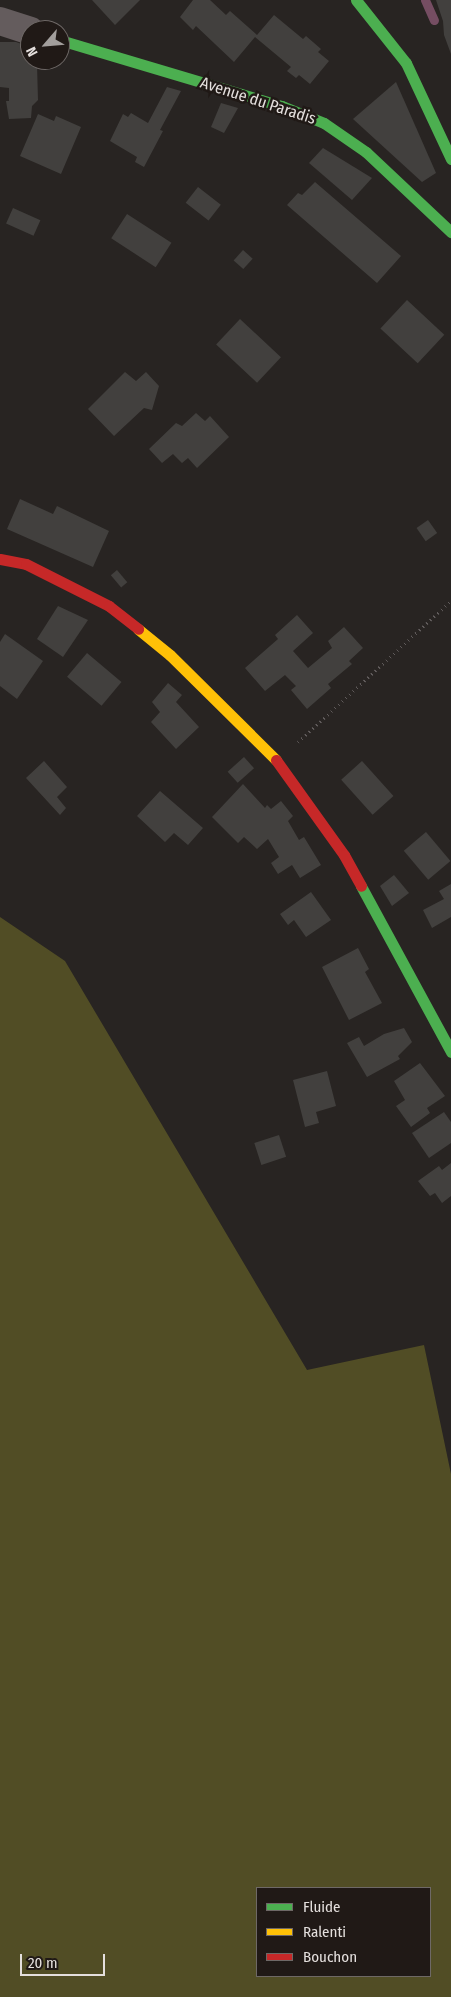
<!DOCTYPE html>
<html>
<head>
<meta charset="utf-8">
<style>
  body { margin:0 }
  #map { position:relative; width:451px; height:1997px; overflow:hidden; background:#282422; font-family:"Fira Sans Condensed",sans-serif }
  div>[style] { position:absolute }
  .forest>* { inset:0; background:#514d25 }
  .stream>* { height:9px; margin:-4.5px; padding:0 4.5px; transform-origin:4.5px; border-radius:4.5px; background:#754d62 }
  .building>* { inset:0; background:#42403e; transform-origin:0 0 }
  .path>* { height:3px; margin-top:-1.5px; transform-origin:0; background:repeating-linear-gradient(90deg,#605b5b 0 1px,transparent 0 5px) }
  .street>* { height:28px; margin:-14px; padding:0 14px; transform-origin:14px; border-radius:14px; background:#645c5d }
  .fast>* { height:11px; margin:-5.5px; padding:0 5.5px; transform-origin:5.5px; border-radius:5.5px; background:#4caf50 }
  .slow>* { height:11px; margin:-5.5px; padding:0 5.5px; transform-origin:5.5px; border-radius:5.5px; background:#ffc107 }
  .jam>* { height:11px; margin:-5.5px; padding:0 5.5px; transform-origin:5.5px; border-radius:5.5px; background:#c62828 }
  span { translate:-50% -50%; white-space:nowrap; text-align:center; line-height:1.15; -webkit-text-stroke:5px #201916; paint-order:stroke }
  .street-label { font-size:16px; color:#e4dfdd }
  .legend { position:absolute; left:256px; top:1887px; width:175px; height:90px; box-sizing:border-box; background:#201916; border:1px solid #6e6866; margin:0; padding:6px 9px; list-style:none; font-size:15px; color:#e4dfdd }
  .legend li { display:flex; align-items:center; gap:10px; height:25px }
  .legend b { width:25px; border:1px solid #6e6866 }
  .north { position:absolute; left:20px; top:20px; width:50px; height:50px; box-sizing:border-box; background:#201916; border:1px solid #6e6866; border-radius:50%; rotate:243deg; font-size:14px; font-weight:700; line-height:20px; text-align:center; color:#e4dfdd }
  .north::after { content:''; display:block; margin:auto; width:18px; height:22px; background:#a29e9c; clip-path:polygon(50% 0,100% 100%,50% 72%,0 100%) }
  .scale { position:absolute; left:20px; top:1954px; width:85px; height:22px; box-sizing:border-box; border:2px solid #e4dfdd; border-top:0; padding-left:6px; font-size:15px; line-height:18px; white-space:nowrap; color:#e4dfdd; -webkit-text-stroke:4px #201916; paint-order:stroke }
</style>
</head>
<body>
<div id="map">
  <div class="forest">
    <div style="clip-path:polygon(evenodd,0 917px,65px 961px,307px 1370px,424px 1345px,451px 1474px,451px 1997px,0 1997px,0 917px,257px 1888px,430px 1888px,430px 1976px,257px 1976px,257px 1888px)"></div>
  </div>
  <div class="stream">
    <div style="left:425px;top:0;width:22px;rotate:66deg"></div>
  </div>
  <div class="building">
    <div style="clip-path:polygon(92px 0,140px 0,115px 25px)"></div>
    <div style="clip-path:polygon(193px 0,210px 0,226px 15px,230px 11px,257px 35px,274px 15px,303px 39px,306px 36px,321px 49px,318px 52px,329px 61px,310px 84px,299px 75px,296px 78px,287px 71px,291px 67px,255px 37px,234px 62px,196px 26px,193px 30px,180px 17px)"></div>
    <div style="clip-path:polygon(436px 0,451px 0,451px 54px,444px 35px,443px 21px)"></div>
    <div style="clip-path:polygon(0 42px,16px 42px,30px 47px,30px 60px,34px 60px,37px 64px,38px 100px,32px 106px,31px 118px,9px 119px,6px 101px,9px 101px,9px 88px,0 87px)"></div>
    <div style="clip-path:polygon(396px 82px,436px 173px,422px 182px,353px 119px)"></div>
    <div style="clip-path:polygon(167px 87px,181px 91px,160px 130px,163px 131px,144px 167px,135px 162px,137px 157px,110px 141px,123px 114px,128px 117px,131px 113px,148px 123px)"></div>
    <div style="clip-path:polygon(221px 103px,238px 108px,224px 133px,211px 127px)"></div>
    <div style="clip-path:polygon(38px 114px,54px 121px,56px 116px,81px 127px,61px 174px,20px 156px)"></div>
    <div style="clip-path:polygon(323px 148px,372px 178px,352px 200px,309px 163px)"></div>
    <div style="clip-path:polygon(315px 182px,401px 256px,377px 283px,287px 205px,298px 193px,302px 195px)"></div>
    <div style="left:198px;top:187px;width:29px;height:20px;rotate:38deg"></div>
    <div style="left:13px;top:208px;width:30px;height:17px;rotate:24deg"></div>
    <div style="left:127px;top:214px;width:53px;height:29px;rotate:33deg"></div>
    <div style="left:243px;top:250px;width:13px;height:14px;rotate:42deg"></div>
    <div style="left:407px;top:300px;width:51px;height:39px;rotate:43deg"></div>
    <div style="left:240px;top:319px;width:56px;height:35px;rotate:43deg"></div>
    <div style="clip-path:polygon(125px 372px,136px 381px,146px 372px,159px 386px,152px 410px,144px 408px,114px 436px,88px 409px)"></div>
    <div style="clip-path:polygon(196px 413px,205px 421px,210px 416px,229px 437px,197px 468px,188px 458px,182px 463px,173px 454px,162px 463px,149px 449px,176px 423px,182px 426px)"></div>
    <div style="clip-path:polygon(20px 499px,53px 514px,57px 506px,109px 531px,93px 567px,7px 529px)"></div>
    <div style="left:428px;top:520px;width:16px;height:14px;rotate:55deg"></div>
    <div style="left:117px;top:570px;width:16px;height:8px;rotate:50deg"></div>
    <div style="clip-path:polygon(58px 606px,88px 620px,63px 657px,37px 639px)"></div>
    <div style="clip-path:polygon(297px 615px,313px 633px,293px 651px,308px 668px,332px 648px,328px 641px,344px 627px,363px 648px,349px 661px,352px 664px,328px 684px,331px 688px,307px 709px,291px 690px,296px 686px,285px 675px,265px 691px,245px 668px,278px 639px,275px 635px)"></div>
    <div style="clip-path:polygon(5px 634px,43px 661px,17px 699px,0 686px,0 642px)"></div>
    <div style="left:87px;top:653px;width:45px;height:31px;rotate:40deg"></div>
    <div style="clip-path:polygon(168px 683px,182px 695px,176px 702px,199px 727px,176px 749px,151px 722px,160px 712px,152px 702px)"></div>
    <div style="left:244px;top:757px;width:15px;height:22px;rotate:48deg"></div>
    <div style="clip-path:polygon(44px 761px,67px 787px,57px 797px,66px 808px,60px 815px,26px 778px)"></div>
    <div style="left:362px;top:761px;width:47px;height:28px;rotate:48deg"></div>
    <div style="clip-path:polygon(243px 784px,265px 808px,267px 805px,271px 809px,281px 801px,293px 816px,288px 821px,299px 840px,304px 837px,321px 865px,300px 878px,292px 865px,278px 874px,271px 863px,279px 857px,268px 839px,257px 849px,244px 837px,238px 843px,212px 817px)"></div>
    <div style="clip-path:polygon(160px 791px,203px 828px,188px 845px,174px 833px,165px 842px,137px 816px)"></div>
    <div style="left:426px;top:832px;width:38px;height:29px;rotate:50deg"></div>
    <div style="clip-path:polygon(394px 875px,409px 893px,392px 906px,380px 886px)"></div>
    <div style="clip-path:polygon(451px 884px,451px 917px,432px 928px,423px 910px,444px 899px,439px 891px)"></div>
    <div style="clip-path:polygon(311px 892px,331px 920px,306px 937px,294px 920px,288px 925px,280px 914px)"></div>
    <div style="clip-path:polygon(358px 948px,369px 969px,365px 972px,382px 1003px,349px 1020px,322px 967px)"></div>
    <div style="clip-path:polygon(404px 1028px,412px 1042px,398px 1056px,400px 1059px,367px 1077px,347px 1043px,359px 1037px,364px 1046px,384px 1034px)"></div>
    <div style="clip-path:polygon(420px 1063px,445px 1096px,427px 1108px,430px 1113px,411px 1127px,396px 1106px,405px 1100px,394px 1081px)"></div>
    <div style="clip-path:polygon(327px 1071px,336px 1106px,316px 1112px,319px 1123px,305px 1127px,293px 1080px)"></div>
    <div style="clip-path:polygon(444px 1112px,451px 1122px,451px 1143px,429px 1158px,412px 1133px)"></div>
    <div style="left:279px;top:1135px;width:23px;height:26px;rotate:72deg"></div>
    <div style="clip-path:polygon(451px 1163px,451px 1196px,442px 1203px,435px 1193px,430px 1196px,418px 1181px,439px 1166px,442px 1170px)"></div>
  </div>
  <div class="path">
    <div style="left:298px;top:742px;width:208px;rotate:-42.7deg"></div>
  </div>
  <div class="street">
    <div style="left:0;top:21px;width:32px;rotate:18deg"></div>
  </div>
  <div class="fast">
    <div style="left:356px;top:0;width:80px;rotate:51.6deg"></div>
    <div style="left:406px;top:63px;width:106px;rotate:64.9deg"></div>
    <div style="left:60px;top:40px;width:232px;rotate:16.6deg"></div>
    <div style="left:282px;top:106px;width:45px;rotate:22deg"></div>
    <div style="left:324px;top:123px;width:51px;rotate:34.6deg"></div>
    <div style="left:366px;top:152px;width:117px;rotate:43.3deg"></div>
    <div style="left:361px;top:886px;width:189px;rotate:61.5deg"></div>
  </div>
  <div class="slow">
    <div style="left:138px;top:629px;width:41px;rotate:39.1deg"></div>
    <div style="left:170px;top:655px;width:149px;rotate:44.7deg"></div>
  </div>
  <div class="jam">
    <div style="left:0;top:559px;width:26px;rotate:11deg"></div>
    <div style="left:26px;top:564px;width:93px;rotate:26.8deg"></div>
    <div style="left:109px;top:606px;width:37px;rotate:38deg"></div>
    <div style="left:276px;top:760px;width:117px;rotate:54.4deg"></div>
    <div style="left:344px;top:855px;width:35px;rotate:61deg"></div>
  </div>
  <div class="street-label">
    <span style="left:258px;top:101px;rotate:18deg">Avenue du Paradis</span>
  </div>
  <ul class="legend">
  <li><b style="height:6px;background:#4caf50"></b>Fluide</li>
  <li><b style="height:6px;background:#ffc107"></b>Ralenti</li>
  <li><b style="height:6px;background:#c62828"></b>Bouchon</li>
  </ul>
  <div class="north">N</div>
  <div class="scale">20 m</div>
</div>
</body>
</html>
